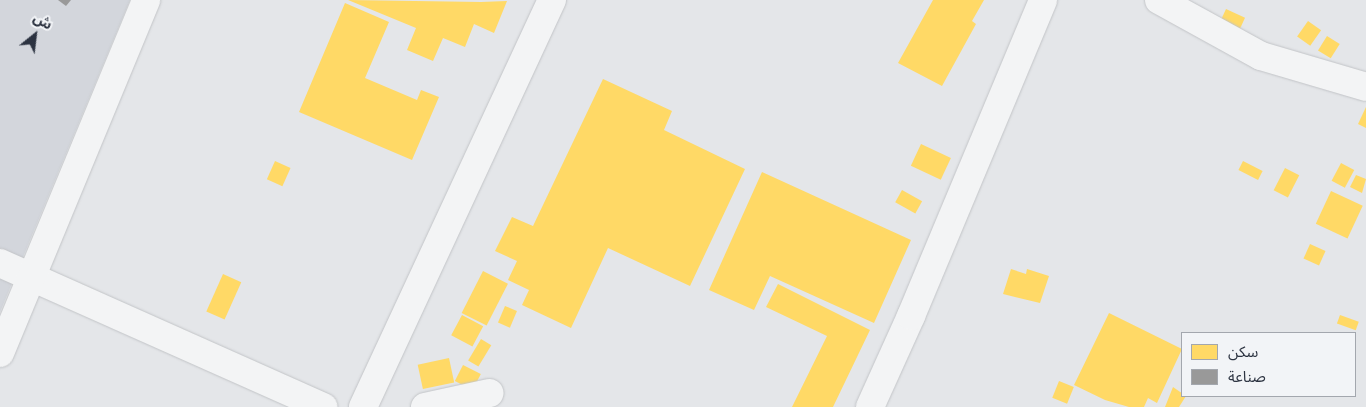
<!DOCTYPE html>
<html>
<head>
<meta charset="utf-8">
<style>
  body { margin:0 }
  #map { position:relative; width:1366px; height:407px; overflow:hidden; background:#e4e6e9; font-family:"Fira Sans","Noto Sans Arabic",sans-serif }
  div>[style] { position:absolute }
  .built>* { inset:0; background:#d3d6dc }
  .homes>* { inset:0; background:#ffd966; transform-origin:0 0 }
  .industry>* { inset:0; background:#999 }
  .roads { filter:drop-shadow(0 0 1px #c2c4c7) drop-shadow(0 0 1px #c2c4c7) }
  .minor>* { height:28px; margin:-14px; padding:0 14px; transform-origin:14px; border-radius:14px; background:#f3f4f5 }
  span { translate:-50% -50%; white-space:nowrap; text-align:center; line-height:1.15; -webkit-text-stroke:5px #f2f4f7; paint-order:stroke }
  .legend { position:absolute; left:1181px; top:332px; width:175px; height:65px; box-sizing:border-box; background:#f2f4f7; border:1px solid #a3a7ae; margin:0; padding:6px 9px; list-style:none; font-size:15px; color:#2c3341 }
  .legend li { display:flex; align-items:center; gap:10px; height:25px }
  .legend b { width:25px; border:1px solid #a3a7ae }
  .north { position:absolute; left:10px; top:10px; width:50px; height:50px; -webkit-text-stroke:4px #f2f4f7; paint-order:stroke; rotate:29deg; font-size:14px; font-weight:700; line-height:20px; text-align:center; color:#2c3341 }
  .north::after { content:''; display:block; margin:auto; width:18px; height:22px; background:#2c3341; clip-path:polygon(50% 0,100% 100%,50% 72%,0 100%) }
</style>
</head>
<body>
<div id="map">
  <div class="built">
    <div style="clip-path:polygon(0 0,130px 0,0 312px)"></div>
  </div>
  <div class="homes">
    <div style="clip-path:polygon(348px 0,481px 2px,507px 1px,494px 33px,474px 24px,465px 47px,443px 38px,433px 61px,407px 50px,416px 28px)"></div>
    <div style="clip-path:polygon(933px 0,984px 0,972px 21px,976px 24px,942px 86px,898px 63px)"></div>
    <div style="clip-path:polygon(345px 3px,389px 22px,365px 78px,417px 100px,421px 90px,439px 97px,412px 160px,299px 112px)"></div>
    <div style="left:1226px;top:9px;width:21px;height:12px;rotate:25deg"></div>
    <div style="left:1308px;top:21px;width:16px;height:19px;rotate:35deg"></div>
    <div style="left:1327px;top:36px;width:15px;height:17px;rotate:32deg"></div>
    <div style="clip-path:polygon(603px 79px,672px 111px,664px 130px,745px 169px,690px 286px,608px 248px,571px 328px,522px 305px,529px 290px,508px 280px,517px 261px,495px 251px,512px 217px,533px 226px)"></div>
    <div style="clip-path:polygon(1366px 107px,1366px 128px,1358px 124px)"></div>
    <div style="left:921px;top:144px;width:33px;height:24px;rotate:25deg"></div>
    <div style="left:275px;top:161px;width:17px;height:20px;rotate:24deg"></div>
    <div style="left:1243px;top:161px;width:22px;height:10px;rotate:27deg"></div>
    <div style="left:1341px;top:163px;width:15px;height:20px;rotate:28deg"></div>
    <div style="left:1285px;top:168px;width:16px;height:25px;rotate:27deg"></div>
    <div style="clip-path:polygon(762px 172px,911px 240px,874px 323px,770px 276px,754px 310px,709px 290px)"></div>
    <div style="clip-path:polygon(1356px 175px,1366px 179px,1362px 193px,1350px 187px)"></div>
    <div style="left:902px;top:190px;width:23px;height:14px;rotate:29deg"></div>
    <div style="left:1331px;top:191px;width:35px;height:36px;rotate:25deg"></div>
    <div style="left:1310px;top:244px;width:17px;height:16px;rotate:24deg"></div>
    <div style="clip-path:polygon(1011px 269px,1026px 274px,1027px 269px,1049px 276px,1040px 303px,1003px 294px)"></div>
    <div style="left:483px;top:271px;width:28px;height:47px;rotate:27deg"></div>
    <div style="left:223px;top:274px;width:20px;height:41px;rotate:24deg"></div>
    <div style="clip-path:polygon(778px 284px,870px 330px,833px 407px,792px 407px,827px 336px,766px 307px)"></div>
    <div style="left:505px;top:306px;width:13px;height:18px;rotate:23deg"></div>
    <div style="clip-path:polygon(1109px 313px,1182px 349px,1157px 403px,1148px 398px,1144px 407px,1129px 407px,1105px 400px,1074px 385px)"></div>
    <div style="left:462px;top:315px;width:24px;height:23px;rotate:28deg"></div>
    <div style="left:1340px;top:315px;width:20px;height:9px;rotate:20deg"></div>
    <div style="left:481px;top:339px;width:12px;height:25px;rotate:31deg"></div>
    <div style="left:449px;top:358px;width:25px;height:32px;rotate:78deg"></div>
    <div style="left:463px;top:365px;width:20px;height:18px;rotate:27deg"></div>
    <div style="left:1059px;top:381px;width:16px;height:18px;rotate:22deg"></div>
    <div style="clip-path:polygon(1173px 387px,1186px 396px,1179px 407px,1165px 407px)"></div>
  </div>
  <div class="industry">
    <div style="clip-path:polygon(58px 0,71px 0,66px 6px)"></div>
  </div>
  <div class="roads">
    <div class="minor">
      <div style="left:1159px;top:0;width:116px;rotate:28.8deg"></div>
      <div style="left:1261px;top:56px;width:109px;rotate:16.4deg"></div>
      <div style="left:0;top:263px;width:354px;rotate:24deg"></div>
      <div style="left:0;top:353px;width:382px;rotate:-67.5deg"></div>
      <div style="left:363px;top:407px;width:449px;rotate:-65.1deg"></div>
      <div style="left:425px;top:407px;width:66px;rotate:-12.2deg"></div>
      <div style="left:870px;top:407px;width:100px;rotate:-65.7deg"></div>
      <div style="left:911px;top:316px;width:342px;rotate:-67.3deg"></div>
    </div>
  </div>
  <ul class="legend">
  <li><b style="height:14px;background:#ffd966"></b>سكن</li>
  <li><b style="height:14px;background:#999"></b>صناعة</li>
  </ul>
  <div class="north">ش</div>
</div>
</body>
</html>
